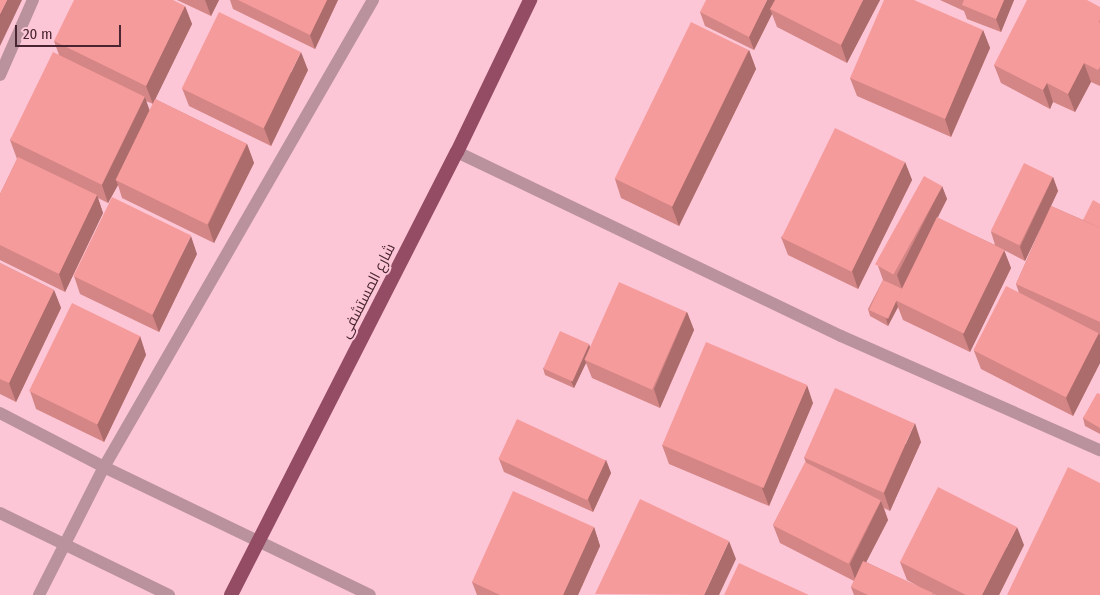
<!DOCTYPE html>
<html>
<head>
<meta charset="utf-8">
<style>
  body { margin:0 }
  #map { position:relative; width:1100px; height:595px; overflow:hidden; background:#fdc6d6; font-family:"Fira Sans Condensed",Cairo,sans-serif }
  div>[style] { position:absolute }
  .minor>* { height:12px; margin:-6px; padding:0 6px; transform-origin:6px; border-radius:6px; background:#b9929d }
  .trunk>* { height:14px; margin:-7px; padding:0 7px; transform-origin:7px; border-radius:7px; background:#944c64 }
  .wall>* { inset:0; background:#d48585 }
  .shaded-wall>* { inset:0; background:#ac6c6c }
  .building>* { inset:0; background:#f69b9b; transform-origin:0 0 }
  span { translate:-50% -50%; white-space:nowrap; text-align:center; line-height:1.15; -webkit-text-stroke:4px #fdc6d6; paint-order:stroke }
  .street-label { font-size:15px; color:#482531 }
  .scale { position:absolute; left:15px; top:25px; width:106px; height:22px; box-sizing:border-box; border:2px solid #482531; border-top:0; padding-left:6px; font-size:15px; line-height:18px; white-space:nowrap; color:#482531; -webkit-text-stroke:4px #fdc6d6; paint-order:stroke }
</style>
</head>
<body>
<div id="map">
  <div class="minor">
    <div style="left:0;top:75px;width:82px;rotate:-66.3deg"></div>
    <div style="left:457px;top:152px;width:426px;rotate:25.6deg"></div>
    <div style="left:841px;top:336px;width:283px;rotate:23.8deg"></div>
    <div style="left:0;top:413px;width:117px;rotate:27.4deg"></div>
    <div style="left:104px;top:467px;width:295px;rotate:25.7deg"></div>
    <div style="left:0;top:513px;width:188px;rotate:25.9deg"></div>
    <div style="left:39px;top:595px;width:144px;rotate:-63.1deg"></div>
    <div style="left:104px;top:467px;width:539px;rotate:-60.06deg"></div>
  </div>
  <div class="trunk">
    <div style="left:231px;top:595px;width:497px;rotate:-63deg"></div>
    <div style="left:457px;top:152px;width:169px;rotate:-64.3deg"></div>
  </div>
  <div class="wall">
    <div style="clip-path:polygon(177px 0,219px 0,211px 16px)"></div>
    <div style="clip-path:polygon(230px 0,338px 0,315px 49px,233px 9px)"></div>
    <div style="clip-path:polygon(880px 0,847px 63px,777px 27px,772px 14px,754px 50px,705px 26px,700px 12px)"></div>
    <div style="clip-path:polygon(940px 0,1014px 0,1001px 32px,967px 19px,964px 11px)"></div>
    <div style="clip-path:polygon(evenodd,185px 6px,192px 24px,155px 99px,247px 144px,254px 163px,214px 243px,122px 198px,118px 185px,108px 203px,98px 198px,103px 213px,65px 292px,0 260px,0 194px,17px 159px,10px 140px,59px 55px,54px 41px,185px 6px,146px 101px,153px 104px,150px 111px,146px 101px)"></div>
    <div style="clip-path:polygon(1100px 7px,1100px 86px,1091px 82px,1075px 112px,1053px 102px,1050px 109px,1001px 83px,994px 65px)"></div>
    <div style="clip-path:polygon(983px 30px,990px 48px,951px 137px,857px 96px,850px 78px)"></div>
    <div style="clip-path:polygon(749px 50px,756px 69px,679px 226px,621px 198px,615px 179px)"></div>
    <div style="clip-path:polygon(308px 70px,271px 146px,189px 106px,182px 88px)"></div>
    <div style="clip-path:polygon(905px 162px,912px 180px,858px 289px,788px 255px,781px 237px)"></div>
    <div style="clip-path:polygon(1053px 177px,1058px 191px,1051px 206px,1083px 220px,1100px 204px,1100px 363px,1073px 416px,981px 369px,974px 351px,1019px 293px,1016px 284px,1044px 221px,1025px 261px,1004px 250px,1011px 268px,970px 352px,903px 320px,898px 307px,888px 326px,870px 316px,868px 309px,883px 280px,878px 266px,942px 186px,947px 199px,937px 218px,995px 245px,991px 232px)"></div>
    <div style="clip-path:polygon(197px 254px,159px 332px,80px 294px,74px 276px)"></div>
    <div style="clip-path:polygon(0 263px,54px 290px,61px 308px,16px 402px,0 394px)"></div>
    <div style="clip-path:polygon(687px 312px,694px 330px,660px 408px,592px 378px,586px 363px,574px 388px,545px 375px,543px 368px,589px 344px,590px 348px)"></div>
    <div style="clip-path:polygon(140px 336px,146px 355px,104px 442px,36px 409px,30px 391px)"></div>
    <div style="clip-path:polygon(1100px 394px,1100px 434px,1085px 426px,1083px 418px)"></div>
    <div style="clip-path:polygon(813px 403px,769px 506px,669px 464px,662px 445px)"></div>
    <div style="clip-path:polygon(921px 442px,890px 511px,884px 508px,888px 520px,866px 562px,921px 588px,907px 580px,900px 562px,1024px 545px,999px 595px,936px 595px,933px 594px,934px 595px,854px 595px,851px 587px,854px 581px,780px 543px,773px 525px,806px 463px,804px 457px)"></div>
    <div style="clip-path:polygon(499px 459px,606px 460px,611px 473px,593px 512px,504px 472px)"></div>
    <div style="clip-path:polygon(594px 527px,600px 546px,578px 595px,477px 595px,472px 582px)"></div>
  </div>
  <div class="shaded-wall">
    <div style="clip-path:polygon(7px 0,22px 0,0 46px,0 14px)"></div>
    <div style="clip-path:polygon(205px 0,219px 0,211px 16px)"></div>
    <div style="clip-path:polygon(327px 0,338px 0,315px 49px,310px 35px)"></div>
    <div style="clip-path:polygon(767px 0,778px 0,770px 9px,772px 14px,754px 50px,749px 37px)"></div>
    <div style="clip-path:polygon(863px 0,880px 0,847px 63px,841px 45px)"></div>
    <div style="clip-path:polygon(1004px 0,1014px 0,1001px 32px,996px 19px)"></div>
    <div style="clip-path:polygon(185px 6px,192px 24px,153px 104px,146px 86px)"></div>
    <div style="clip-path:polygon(983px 30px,990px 48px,951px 137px,945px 119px)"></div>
    <div style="clip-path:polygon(749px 50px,756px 69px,679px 226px,672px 207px)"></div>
    <div style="clip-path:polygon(301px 52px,308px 70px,271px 146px,264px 128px)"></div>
    <div style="clip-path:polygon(1084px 63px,1091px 82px,1075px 112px,1068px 94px)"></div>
    <div style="clip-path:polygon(1047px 83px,1053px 102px,1050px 109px,1043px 90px)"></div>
    <div style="clip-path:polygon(145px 97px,151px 115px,116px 180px,118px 185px,108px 203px,102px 185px)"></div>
    <div style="clip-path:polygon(247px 144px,254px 163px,214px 243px,208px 225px)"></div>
    <div style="clip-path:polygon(905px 162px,912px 180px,858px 289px,852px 271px)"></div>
    <div style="clip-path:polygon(1053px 177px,1058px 191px,1025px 261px,1020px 247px)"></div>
    <div style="clip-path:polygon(942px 186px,947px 199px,902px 289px,897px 275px)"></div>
    <div style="clip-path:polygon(97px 195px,103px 213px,65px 292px,59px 274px)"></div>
    <div style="clip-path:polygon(191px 236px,197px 254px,159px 332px,152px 314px)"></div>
    <div style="clip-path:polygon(1004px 250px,1011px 268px,970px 352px,963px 334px)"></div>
    <div style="clip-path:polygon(902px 289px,896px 301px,898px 307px,888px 326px,886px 318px)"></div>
    <div style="clip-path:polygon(54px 290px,61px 308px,16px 402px,9px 383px)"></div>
    <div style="clip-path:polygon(687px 312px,694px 330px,660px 408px,654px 389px)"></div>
    <div style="clip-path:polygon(1099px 333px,1100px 336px,1100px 363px,1073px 416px,1066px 398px)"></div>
    <div style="clip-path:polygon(140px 336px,146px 355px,104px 442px,97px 424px)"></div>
    <div style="clip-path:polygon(589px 344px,591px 352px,585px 360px,586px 363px,574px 388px,571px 381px)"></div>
    <div style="clip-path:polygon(807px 385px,813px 403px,769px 506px,762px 488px)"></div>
    <div style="clip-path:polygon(915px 423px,921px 442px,890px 511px,884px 493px)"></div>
    <div style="clip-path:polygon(606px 460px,611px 473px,593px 512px,588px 499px)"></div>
    <div style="clip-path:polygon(881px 501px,888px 520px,856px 582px,850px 564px)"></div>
    <div style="clip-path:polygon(594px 527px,600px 546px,578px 595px,563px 595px)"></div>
    <div style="clip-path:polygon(1017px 527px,1024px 545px,999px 595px,982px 595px)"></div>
    <div style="clip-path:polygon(729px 541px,736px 559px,719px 595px,704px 595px)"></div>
  </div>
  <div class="building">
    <div style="clip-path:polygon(0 0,7px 0,0 14px)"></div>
    <div style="clip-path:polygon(74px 0,173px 0,185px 6px,146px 86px,54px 41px)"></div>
    <div style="clip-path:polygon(238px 0,327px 0,310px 35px)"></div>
    <div style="clip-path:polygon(706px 0,767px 0,749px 37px,700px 12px)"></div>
    <div style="clip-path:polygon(775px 0,863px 0,841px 45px,770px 9px)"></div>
    <div style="clip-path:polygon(884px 0,914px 0,983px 30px,945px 119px,850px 78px)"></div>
    <div style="clip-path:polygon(964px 0,1004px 0,996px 19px,962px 5px)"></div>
    <div style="clip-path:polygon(1027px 0,1087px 0,1100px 7px,1100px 19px,1099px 22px,1100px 23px,1100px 67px,1098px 70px,1084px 63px,1068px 94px,1047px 83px,1043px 90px,994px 65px)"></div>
    <div style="left:219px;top:12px;width:91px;height:85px;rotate:26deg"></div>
    <div style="left:691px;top:22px;width:64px;height:174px;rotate:26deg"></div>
    <div style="left:53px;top:52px;width:102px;height:98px;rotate:26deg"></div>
    <div style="left:155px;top:99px;width:102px;height:90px;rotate:26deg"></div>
    <div style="left:835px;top:128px;width:78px;height:122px;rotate:26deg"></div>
    <div style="clip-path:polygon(18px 157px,97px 195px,59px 274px,0 245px,0 194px)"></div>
    <div style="left:1024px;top:163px;width:32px;height:76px;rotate:26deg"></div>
    <div style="left:924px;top:176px;width:21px;height:101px;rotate:29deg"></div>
    <div style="left:112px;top:197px;width:88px;height:88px;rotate:26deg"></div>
    <div style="clip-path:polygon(1093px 200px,1100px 204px,1100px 228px,1083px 220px)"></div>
    <div style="clip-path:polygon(1051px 206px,1100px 228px,1100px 322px,1016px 284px)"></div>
    <div style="left:937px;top:217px;width:75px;height:93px;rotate:26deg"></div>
    <div style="clip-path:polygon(0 263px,54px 290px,9px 383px,0 379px)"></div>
    <div style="left:883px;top:280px;width:21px;height:33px;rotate:25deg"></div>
    <div style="left:619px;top:282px;width:74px;height:85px;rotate:24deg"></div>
    <div style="left:1006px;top:286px;width:104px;height:72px;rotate:27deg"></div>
    <div style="left:72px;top:303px;width:76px;height:98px;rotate:26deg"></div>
    <div style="left:560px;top:331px;width:32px;height:41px;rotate:24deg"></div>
    <div style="left:706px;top:342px;width:110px;height:112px;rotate:23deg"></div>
    <div style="left:835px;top:388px;width:87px;height:76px;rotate:24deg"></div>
    <div style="clip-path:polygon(1097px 393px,1100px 394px,1100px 428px,1083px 418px)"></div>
    <div style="left:517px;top:419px;width:98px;height:44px;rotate:25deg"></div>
    <div style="left:805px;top:462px;width:85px;height:71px;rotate:27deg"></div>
    <div style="clip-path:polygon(1068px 467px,1100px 483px,1100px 595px,1007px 595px)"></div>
    <div style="clip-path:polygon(938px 487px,1017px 527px,982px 595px,966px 595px,900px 562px)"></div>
    <div style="clip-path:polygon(513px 491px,594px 527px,563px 595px,500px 595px,472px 582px)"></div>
    <div style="clip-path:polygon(640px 499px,729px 541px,704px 595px,595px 594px)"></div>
    <div style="clip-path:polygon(863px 561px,933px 593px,932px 595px,868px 595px,851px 587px)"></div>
    <div style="clip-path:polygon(739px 563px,809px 595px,724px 595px)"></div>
  </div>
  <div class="street-label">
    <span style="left:368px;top:291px;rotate:-63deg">شارع المستشفى</span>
  </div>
  <div class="scale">20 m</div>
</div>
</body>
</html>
